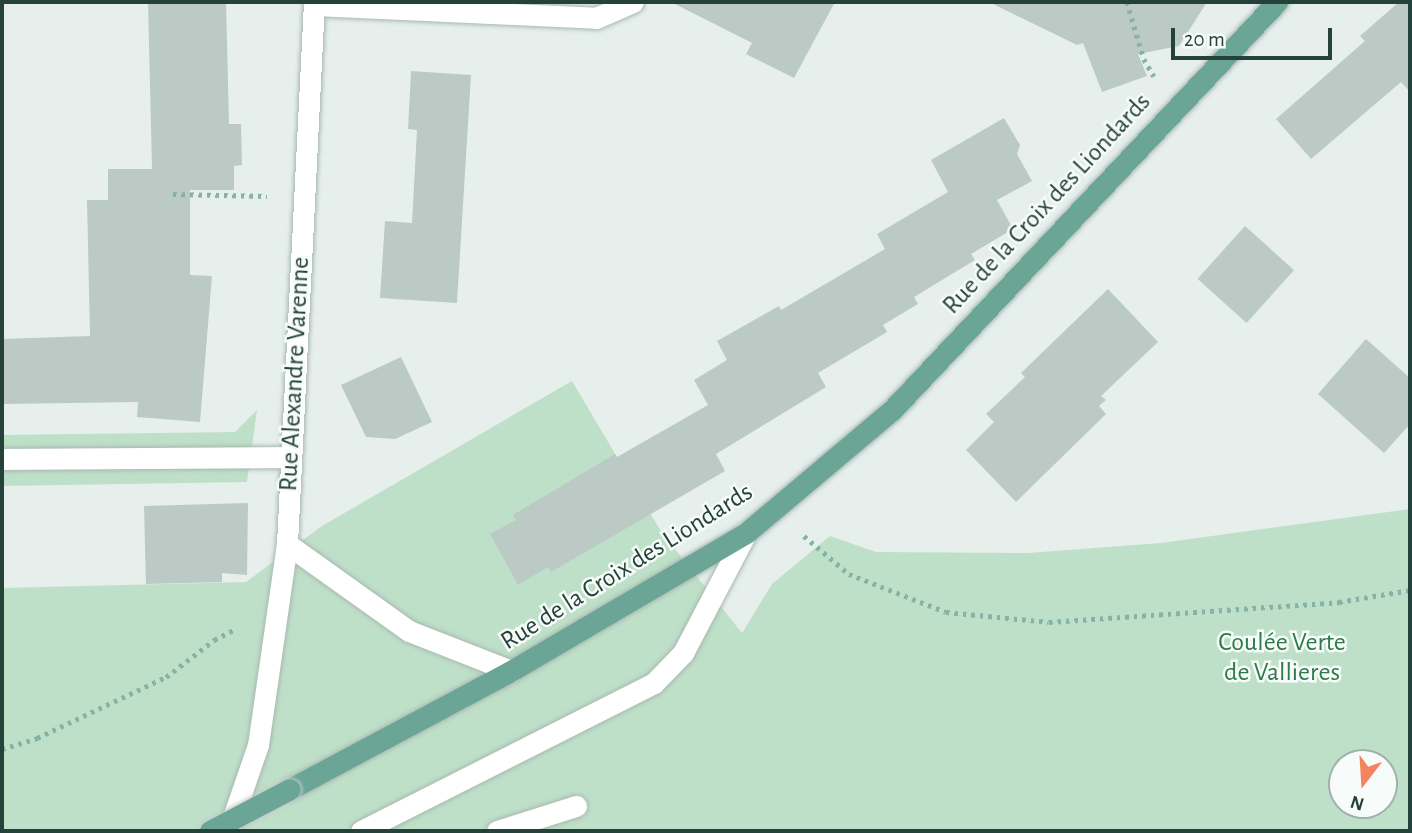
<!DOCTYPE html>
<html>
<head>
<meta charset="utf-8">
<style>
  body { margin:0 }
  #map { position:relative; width:1412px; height:833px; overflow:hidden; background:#e6efeb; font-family:"Alegreya Sans",sans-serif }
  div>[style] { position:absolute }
  .green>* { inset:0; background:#bfe0c8 }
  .building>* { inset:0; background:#bbcac4; transform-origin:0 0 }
  .path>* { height:4.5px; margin-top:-2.25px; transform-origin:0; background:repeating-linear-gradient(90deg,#86b3a5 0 3.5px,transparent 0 8.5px) }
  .roads { filter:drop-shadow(0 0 2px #a8b8b2) drop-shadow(0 0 2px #a8b8b2) }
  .lane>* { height:21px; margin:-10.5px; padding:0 10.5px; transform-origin:10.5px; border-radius:10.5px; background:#fff }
  .street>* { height:21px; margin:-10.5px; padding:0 10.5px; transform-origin:10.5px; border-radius:10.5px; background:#fff }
  .secondary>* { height:21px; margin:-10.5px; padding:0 10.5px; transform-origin:10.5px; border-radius:10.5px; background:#fff }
  .primary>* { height:21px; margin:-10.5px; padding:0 10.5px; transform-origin:10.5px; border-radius:10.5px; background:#6aa596 }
  .bridges { filter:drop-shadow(0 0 2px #c2cac8) drop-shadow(0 0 2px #c2cac8) }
  .primary-bridge>* { height:21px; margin:-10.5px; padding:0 10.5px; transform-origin:10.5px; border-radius:10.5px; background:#6aa596 }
  span { translate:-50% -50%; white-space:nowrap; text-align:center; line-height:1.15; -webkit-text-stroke:5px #f7fbf9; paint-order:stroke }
  .street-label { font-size:26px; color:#24423a }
  .park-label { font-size:26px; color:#2d7a4b }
  .frame { position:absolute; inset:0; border:4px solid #24423a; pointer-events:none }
  .north { position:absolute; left:1328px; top:749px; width:70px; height:70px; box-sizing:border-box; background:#f7fbf9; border:2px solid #a3b1ad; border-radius:50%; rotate:197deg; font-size:19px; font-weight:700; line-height:28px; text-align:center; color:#24423a }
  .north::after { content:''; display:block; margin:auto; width:24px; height:32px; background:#f4845f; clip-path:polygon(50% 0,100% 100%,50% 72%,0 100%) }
  .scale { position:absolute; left:1171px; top:28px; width:161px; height:32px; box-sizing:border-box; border:4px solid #24423a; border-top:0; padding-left:9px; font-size:21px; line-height:24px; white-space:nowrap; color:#24423a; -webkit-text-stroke:5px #f7fbf9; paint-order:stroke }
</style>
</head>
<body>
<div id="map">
  <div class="green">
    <div style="clip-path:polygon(evenodd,572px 381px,662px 533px,742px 633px,772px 584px,830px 536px,876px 552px,1028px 553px,1161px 543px,1410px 509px,1410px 831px,2px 831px,2px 588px,246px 582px,322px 526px,572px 381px,1342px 763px,1384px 763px,1384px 805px,1342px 805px,1342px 763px)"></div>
    <div style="clip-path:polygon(257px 410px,247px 482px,2px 486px,2px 435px,235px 432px)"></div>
  </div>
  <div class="building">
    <div style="clip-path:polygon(148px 2px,226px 2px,229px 124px,241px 124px,242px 165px,234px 166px,234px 190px,190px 190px,190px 275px,212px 276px,200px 422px,137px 417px,138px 402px,2px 404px,2px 339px,90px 336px,87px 200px,108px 200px,108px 169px,152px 169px)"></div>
    <div style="clip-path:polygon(671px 2px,835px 2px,794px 78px,746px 54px,752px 43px)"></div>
    <div style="clip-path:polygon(989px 2px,1207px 2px,1179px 46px,1138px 54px,1147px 76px,1102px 92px,1083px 43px,1077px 45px)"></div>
    <div style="clip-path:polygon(1399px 2px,1410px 2px,1410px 92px,1401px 82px,1311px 159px,1276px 119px,1365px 41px,1360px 36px)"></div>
    <div style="clip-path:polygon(411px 71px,471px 75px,457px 303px,380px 298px,385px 221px,412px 223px,417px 130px,408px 129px)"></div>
    <div style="clip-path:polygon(1004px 118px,1020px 145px,1017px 154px,1032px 181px,997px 200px,1013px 229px,971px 254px,975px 260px,914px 297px,918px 304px,883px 325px,887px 332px,818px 373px,826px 387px,716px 454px,725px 471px,551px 572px,548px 567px,518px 585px,490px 534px,516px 520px,513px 515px,615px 454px,617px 457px,708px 405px,694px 380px,727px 360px,717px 341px,779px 306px,781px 310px,885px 249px,877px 234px,948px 192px,931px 160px)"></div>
    <div style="left:1245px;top:226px;width:66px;height:71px;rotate:42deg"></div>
    <div style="clip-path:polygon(1108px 289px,1158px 342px,1101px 396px,1106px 400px,1099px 406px,1106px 414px,1016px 502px,966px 450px,994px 422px,986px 414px,1025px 377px,1021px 373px)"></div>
    <div style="clip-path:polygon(1366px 339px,1410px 378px,1410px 424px,1384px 453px,1318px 394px)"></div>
    <div style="clip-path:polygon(401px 357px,432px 422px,395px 439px,366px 437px,341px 385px)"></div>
    <div style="clip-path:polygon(248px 503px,247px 575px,222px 573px,222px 582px,146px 584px,144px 506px)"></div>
  </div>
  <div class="path">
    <div style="left:1127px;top:2px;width:59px;rotate:73.4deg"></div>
    <div style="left:1144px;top:59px;width:20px;rotate:60deg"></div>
    <div style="left:173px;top:194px;width:94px;rotate:1.2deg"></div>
    <div style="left:804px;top:536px;width:59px;rotate:40.2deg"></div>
    <div style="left:849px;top:574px;width:104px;rotate:21.4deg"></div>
    <div style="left:946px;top:612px;width:103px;rotate:5.5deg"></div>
    <div style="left:1049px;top:622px;width:291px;rotate:-3.9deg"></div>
    <div style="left:1339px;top:602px;width:72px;rotate:-9.6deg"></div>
    <div style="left:2px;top:749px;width:37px;rotate:-17deg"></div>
    <div style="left:37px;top:738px;width:143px;rotate:-25.3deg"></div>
    <div style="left:166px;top:677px;width:61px;rotate:-37.6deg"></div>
    <div style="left:214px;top:640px;width:25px;rotate:-27deg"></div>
  </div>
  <div class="roads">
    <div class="lane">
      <div style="left:497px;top:831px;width:83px;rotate:-17.6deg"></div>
    </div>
    <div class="street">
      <div style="left:314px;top:5px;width:282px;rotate:2.6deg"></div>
      <div style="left:596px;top:18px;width:40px;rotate:-23.4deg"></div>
      <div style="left:2px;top:459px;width:288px;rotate:-0.4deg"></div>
    </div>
    <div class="secondary">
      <div style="left:287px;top:544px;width:150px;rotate:35.5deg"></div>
      <div style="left:409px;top:631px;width:110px;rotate:21.4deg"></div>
      <div style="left:229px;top:829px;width:89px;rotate:-71deg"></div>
      <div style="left:258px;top:745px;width:203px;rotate:-81.8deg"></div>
      <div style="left:287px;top:544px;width:543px;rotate:-87.15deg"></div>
      <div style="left:361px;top:831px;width:328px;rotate:-26.8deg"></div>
      <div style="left:654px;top:683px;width:42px;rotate:-46deg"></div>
      <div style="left:683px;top:653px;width:136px;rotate:-62.3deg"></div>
    </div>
    <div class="primary">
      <div style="left:290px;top:789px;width:251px;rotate:-28.1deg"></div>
      <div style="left:511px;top:671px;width:273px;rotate:-30.4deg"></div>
      <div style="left:746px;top:533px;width:192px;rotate:-40.1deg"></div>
      <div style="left:893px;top:409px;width:560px;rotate:-46.67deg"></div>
    </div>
  </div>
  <div class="bridges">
    <div class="primary-bridge">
      <div style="left:210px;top:831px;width:90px;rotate:-27.7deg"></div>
    </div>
  </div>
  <div class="street-label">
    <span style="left:1047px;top:204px;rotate:-47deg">Rue de la Croix des Liondards</span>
    <span style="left:295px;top:374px;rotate:-87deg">Rue Alexandre Varenne</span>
    <span style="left:627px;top:567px;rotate:-32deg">Rue de la Croix des Liondards</span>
  </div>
  <div class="park-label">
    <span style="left:1282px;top:658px">Coulée Verte<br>de Vallieres</span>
  </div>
  <div class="frame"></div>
  <div class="north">N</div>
  <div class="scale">20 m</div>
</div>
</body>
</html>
